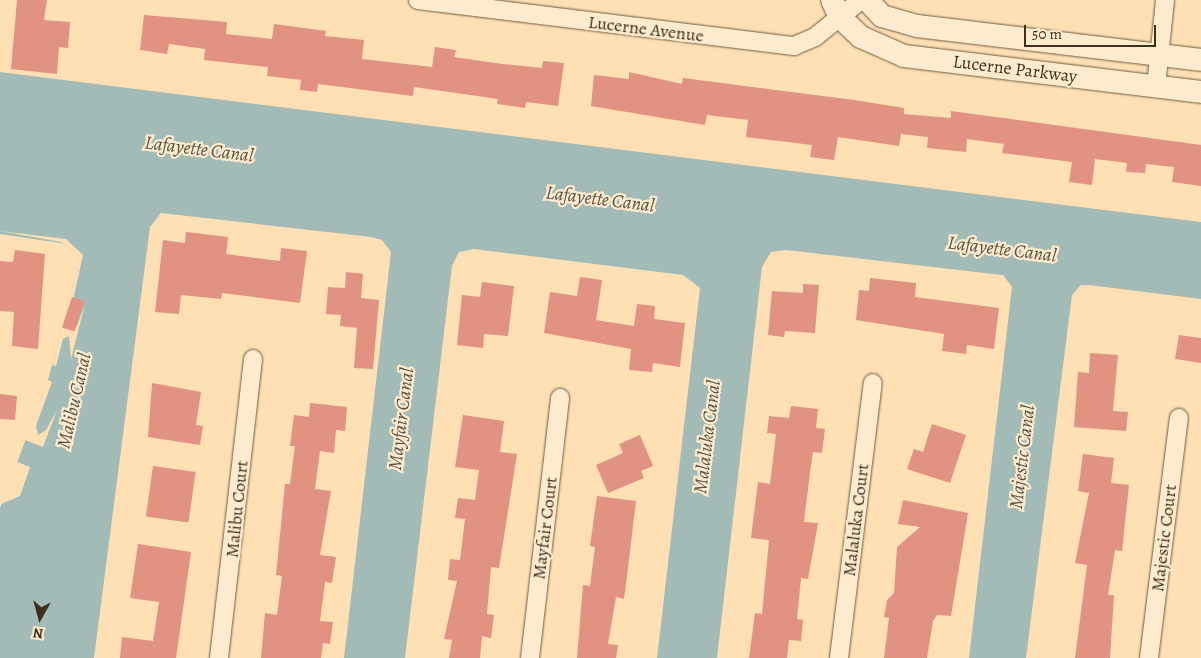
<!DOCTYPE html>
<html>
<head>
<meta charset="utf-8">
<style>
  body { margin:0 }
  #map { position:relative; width:1201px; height:658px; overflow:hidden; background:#fee0b4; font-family:Alegreya,serif }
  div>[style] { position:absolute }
  .water>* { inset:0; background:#a3bbb6 }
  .pier>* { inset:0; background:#fee0b4 }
  .building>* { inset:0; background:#e29282; transform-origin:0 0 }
  .roads { filter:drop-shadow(0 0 1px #6e5c44) drop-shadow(0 0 1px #6e5c44) }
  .minor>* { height:18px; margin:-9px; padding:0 9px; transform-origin:9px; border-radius:9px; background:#feebce }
  .tertiary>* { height:22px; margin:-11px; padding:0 11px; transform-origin:11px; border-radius:11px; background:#feebce }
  span { translate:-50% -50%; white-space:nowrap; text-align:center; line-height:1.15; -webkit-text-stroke:4.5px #feebce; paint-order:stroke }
  .street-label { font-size:18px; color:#3e301f }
  .water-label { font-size:19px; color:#575345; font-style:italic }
  .north { position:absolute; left:15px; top:593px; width:50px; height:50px; -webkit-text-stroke:4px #feebce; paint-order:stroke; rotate:187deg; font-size:14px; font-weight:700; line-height:20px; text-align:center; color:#3e301f }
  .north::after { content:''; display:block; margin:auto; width:18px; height:22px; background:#3e301f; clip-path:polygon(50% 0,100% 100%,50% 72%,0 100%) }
  .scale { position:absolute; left:1024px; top:25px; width:132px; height:22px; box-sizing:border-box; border:2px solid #3e301f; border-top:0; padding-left:6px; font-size:15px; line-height:18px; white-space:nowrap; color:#3e301f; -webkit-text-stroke:4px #feebce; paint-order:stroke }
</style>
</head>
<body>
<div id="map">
  <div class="water">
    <div style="clip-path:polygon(0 72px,1201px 222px,1201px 299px,1089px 285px,1081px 285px,1072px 295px,1026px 658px,969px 658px,1012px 287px,1003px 275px,993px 274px,786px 250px,771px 252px,762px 267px,717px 658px,657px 658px,700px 288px,683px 275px,474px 249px,459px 252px,452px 266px,405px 658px,344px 658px,391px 252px,382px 240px,371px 237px,161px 213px,150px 227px,94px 658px,0 658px,0 508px,48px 380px,79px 263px,77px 252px,67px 244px,0 234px)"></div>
  </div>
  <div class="pier">
    <div style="clip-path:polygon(0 231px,66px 239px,83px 255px,68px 323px,77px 326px,85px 304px,71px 359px,69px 336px,63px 339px,56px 366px,52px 365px,79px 263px,77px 252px,61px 242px)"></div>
    <div style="clip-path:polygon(48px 380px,52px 382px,36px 426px,38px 435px,46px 430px,57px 410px,43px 447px,25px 440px)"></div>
    <div style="clip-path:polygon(17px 462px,30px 467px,20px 496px,1px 504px)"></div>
  </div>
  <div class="building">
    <div style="clip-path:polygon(17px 0,47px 0,44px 20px,70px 22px,68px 48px,59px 47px,57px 74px,11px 69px)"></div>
    <div style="clip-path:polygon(144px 15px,227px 22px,226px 34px,272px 39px,274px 24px,326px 31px,325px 36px,364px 40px,362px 59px,432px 67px,435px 47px,456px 50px,454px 57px,502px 64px,542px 68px,543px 61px,564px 63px,558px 106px,526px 102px,525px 108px,497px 104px,498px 99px,414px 87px,413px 96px,318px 84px,317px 92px,300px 90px,301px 80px,267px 76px,268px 67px,204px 60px,205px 49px,169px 44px,167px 54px,140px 50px)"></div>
    <div style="clip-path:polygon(629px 72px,682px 84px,683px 78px,854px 100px,904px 108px,904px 114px,951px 118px,951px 111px,1201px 145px,1201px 186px,1172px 182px,1174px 167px,1146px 164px,1145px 173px,1126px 172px,1127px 163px,1095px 159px,1092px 185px,1069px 182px,1072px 162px,1002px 153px,1004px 144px,967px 139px,966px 152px,927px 148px,928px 137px,901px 134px,899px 146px,838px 137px,834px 160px,810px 157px,812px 145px,746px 137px,748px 120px,707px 115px,705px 125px,591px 106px,594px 75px,629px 79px)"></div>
    <div style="clip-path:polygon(186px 232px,228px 237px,226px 254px,280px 261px,281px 248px,307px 251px,300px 303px,222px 293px,221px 299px,181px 295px,179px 314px,155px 312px,163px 240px,185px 243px)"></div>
    <div style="clip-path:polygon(15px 250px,45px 254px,38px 349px,12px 346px,14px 312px,0 311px,0 261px,13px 262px)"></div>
    <div style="clip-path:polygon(346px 272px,363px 274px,361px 298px,379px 300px,373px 369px,354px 368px,357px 328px,340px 326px,341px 315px,326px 314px,328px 287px,345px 288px)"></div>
    <div style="clip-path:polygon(580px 277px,602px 280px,596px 320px,634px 326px,637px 304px,655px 306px,654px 319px,685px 323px,680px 367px,653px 363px,652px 372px,629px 370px,631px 349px,544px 333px,550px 292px,577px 296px)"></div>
    <div style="clip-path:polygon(870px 278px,916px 283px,915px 297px,999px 308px,994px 349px,967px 345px,966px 354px,942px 351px,944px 334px,856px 320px,859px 290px,869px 291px)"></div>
    <div style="clip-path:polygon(482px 282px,514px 286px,508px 336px,484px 334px,483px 348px,457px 345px,462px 295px,480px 297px)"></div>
    <div style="clip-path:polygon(803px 284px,819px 285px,815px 333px,785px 331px,784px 337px,768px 335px,772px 291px,803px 293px)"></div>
    <div style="left:72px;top:297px;width:13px;height:32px;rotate:18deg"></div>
    <div style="clip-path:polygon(1179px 335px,1201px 338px,1201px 363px,1175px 359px)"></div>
    <div style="clip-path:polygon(1090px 353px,1118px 355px,1113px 411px,1128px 412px,1126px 431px,1074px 427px,1078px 372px,1089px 373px)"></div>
    <div style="clip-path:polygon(152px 383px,201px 392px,196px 425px,203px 426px,200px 445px,148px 437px)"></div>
    <div style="clip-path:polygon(0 394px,17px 396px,15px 420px,0 419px)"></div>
    <div style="clip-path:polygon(310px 403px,347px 407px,345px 431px,336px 430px,334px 453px,320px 451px,315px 489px,331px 491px,320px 555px,336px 557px,332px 583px,325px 582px,320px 621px,333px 622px,330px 644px,323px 643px,321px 658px,261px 658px,265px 613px,277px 615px,282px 576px,276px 575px,285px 484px,290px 484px,295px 446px,290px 446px,294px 415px,309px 417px)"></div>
    <div style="clip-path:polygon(791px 406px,818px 409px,816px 428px,825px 429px,822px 453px,813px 452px,810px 472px,804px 522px,818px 523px,808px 579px,801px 578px,797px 619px,803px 620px,801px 641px,789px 640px,787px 658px,749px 658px,755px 613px,762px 614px,769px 540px,751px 538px,758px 482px,770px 484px,776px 434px,767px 433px,769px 416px,789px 418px)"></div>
    <div style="clip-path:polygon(463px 415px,504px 421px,500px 452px,517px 454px,499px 568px,491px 567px,487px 614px,494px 615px,491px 638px,482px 636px,480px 658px,449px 658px,452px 640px,444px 639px,457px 581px,448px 580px,450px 559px,460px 560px,465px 519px,455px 518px,458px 498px,475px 500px,479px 470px,455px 467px)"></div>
    <div style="clip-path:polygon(932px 424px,966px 435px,950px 483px,907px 469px,914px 449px,923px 452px)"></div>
    <div style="clip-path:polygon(640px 435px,653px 466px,641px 471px,644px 478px,608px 493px,596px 465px,623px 453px,619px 444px)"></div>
    <div style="clip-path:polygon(1083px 454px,1114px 458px,1111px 483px,1129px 485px,1122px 551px,1115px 550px,1108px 595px,1114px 595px,1110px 658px,1075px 658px,1087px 565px,1075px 563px,1089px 493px,1078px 491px)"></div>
    <div style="left:153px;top:466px;width:43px;height:51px;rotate:8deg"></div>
    <div style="clip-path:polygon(597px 496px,636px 501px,627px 576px,624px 599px,616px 597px,608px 644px,618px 645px,616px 658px,577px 658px,583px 585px,590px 586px,595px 547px,590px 546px)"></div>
    <div style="clip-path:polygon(903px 500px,968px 513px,951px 616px,937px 615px,933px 621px,927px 658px,884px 658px,889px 618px,884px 617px,887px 600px,894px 593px,897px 547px,920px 527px,898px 524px)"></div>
    <div style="clip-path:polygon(138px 544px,191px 552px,176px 658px,120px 658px,122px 637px,153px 641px,159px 602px,130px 598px)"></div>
  </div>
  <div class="roads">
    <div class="minor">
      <div style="left:418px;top:0;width:379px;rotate:7deg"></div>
      <div style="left:794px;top:46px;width:23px;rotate:-23deg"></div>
      <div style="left:815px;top:37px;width:59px;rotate:-38.8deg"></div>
      <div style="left:1156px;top:86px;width:86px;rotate:-84deg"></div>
      <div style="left:219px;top:658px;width:301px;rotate:-83.5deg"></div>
      <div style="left:530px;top:658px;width:262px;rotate:-83.4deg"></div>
      <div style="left:839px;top:658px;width:277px;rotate:-83deg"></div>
      <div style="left:1149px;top:658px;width:242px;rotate:-82.9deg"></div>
    </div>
    <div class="tertiary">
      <div style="left:832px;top:0;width:19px;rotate:65deg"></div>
      <div style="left:840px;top:17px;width:29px;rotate:44deg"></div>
      <div style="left:861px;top:37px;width:47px;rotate:23.8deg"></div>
      <div style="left:904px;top:56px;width:299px;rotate:6.9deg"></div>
      <div style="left:867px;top:0;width:22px;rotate:47deg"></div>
      <div style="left:882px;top:16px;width:36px;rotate:16deg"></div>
      <div style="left:917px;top:26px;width:286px;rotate:6.8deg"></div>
    </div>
  </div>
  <div class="street-label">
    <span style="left:646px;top:29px;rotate:7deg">Lucerne Avenue</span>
    <span style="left:1015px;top:69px;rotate:7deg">Lucerne Parkway</span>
    <span style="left:237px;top:509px;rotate:-84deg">Malibu Court</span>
    <span style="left:856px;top:520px;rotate:-83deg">Malaluka Court</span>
    <span style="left:545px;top:528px;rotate:-83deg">Mayfair Court</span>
    <span style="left:1164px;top:538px;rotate:-83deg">Majestic Court</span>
  </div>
  <div class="water-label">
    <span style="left:199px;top:150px;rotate:7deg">Lafayette Canal</span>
    <span style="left:600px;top:200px;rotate:7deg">Lafayette Canal</span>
    <span style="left:1002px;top:250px;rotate:7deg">Lafayette Canal</span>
    <span style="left:75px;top:401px;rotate:-77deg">Malibu Canal</span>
    <span style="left:402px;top:419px;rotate:-83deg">Mayfair Canal</span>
    <span style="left:708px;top:437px;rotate:-83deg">Malaluka Canal</span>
    <span style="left:1023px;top:457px;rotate:-83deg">Majestic Canal</span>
  </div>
  <div class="north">N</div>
  <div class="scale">50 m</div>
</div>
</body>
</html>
